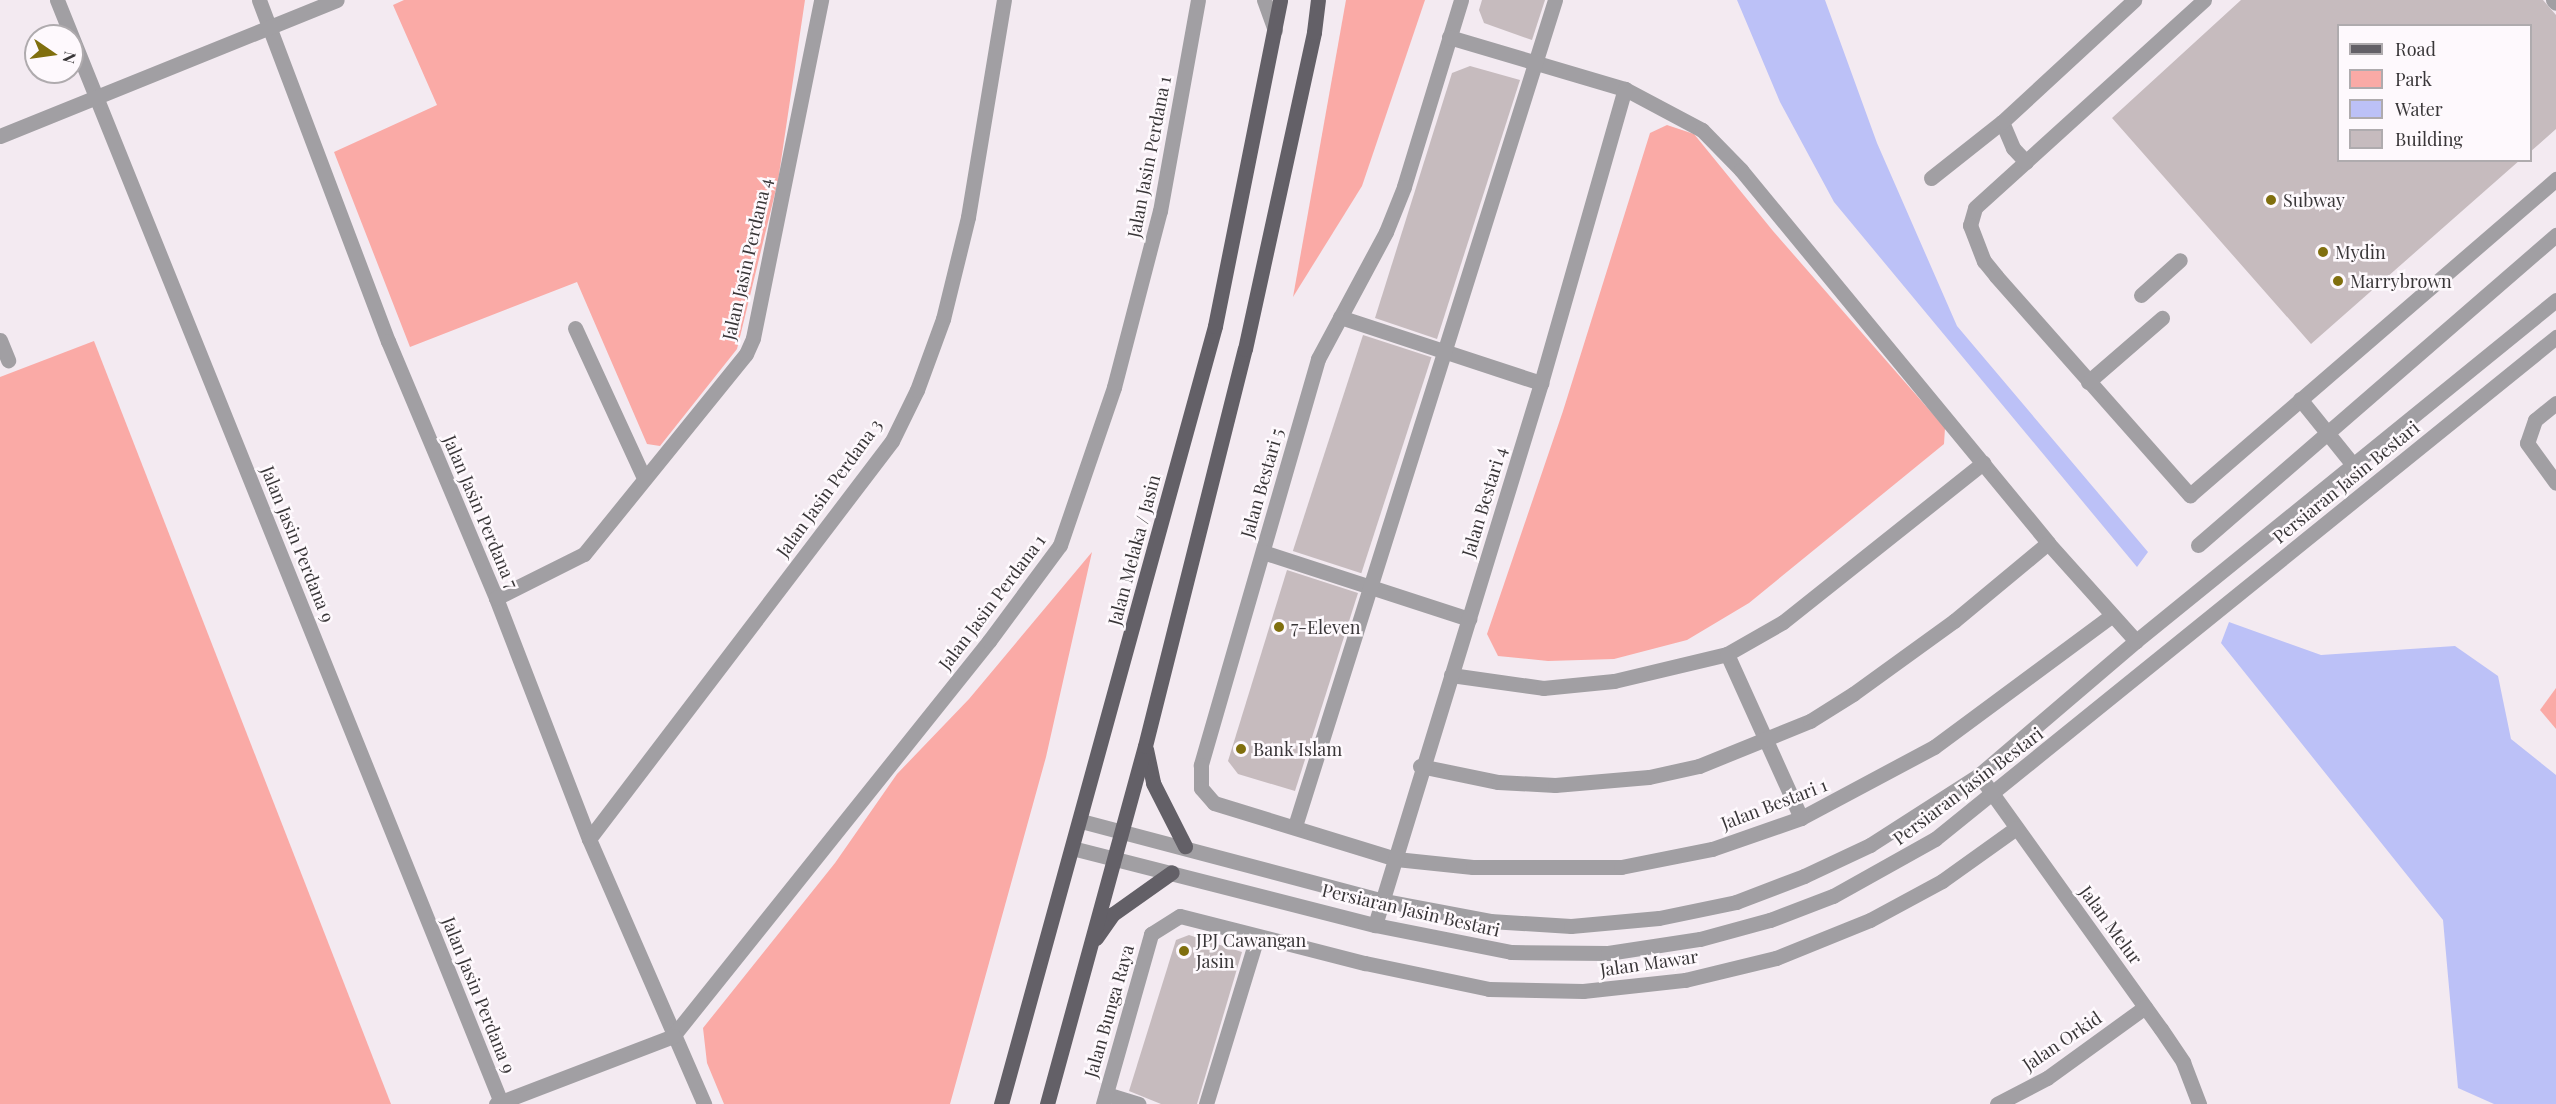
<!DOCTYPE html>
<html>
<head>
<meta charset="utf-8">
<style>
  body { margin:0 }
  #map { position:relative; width:2556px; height:1104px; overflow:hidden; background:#f3eaf1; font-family:"Playfair Display",serif }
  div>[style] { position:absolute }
  .green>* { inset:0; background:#faaaa6 }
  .water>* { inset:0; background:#bcc1f7 }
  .building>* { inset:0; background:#c6bbbe; transform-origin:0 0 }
  .minor>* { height:15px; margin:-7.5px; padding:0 7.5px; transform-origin:7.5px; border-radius:7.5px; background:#a19fa3 }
  .major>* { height:15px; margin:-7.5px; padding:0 7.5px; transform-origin:7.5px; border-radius:7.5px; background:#636067 }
  .dots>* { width:16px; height:16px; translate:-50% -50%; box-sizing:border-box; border:3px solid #fef9fd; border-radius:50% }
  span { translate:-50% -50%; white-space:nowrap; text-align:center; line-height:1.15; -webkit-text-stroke:5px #fef9fd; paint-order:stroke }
  .street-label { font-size:18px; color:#393638 }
  .poi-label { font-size:18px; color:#393638 }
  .left { translate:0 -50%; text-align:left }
  .legend { position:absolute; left:2337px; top:24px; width:195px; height:138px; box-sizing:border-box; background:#fef9fd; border:2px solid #afabae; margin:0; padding:8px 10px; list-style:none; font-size:18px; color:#393638 }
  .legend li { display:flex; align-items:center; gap:12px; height:30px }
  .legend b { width:30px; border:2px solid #afabae }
  .north { position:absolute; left:24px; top:24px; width:60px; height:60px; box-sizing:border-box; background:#fef9fd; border:2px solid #afabae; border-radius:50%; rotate:103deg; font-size:16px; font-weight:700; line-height:24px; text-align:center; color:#393638 }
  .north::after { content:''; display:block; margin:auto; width:21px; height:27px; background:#806f0e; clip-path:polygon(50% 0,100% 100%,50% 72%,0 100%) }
</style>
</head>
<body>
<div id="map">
  <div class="green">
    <div style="clip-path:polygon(404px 0,805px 0,778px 181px,737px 349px,660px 446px,647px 444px,577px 282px,410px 347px,334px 152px,437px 105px,393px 5px)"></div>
    <div style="clip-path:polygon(1346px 0,1425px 0,1362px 186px,1293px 297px)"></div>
    <div style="clip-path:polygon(1667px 125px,1694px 134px,1773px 231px,1945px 428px,1944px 444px,1749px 603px,1687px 640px,1614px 659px,1548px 661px,1498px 656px,1487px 634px,1563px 411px,1650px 133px)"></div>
    <div style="clip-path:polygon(94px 341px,391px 1104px,0 1104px,0 377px)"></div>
    <div style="clip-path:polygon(1092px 552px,1046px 757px,950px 1104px,724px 1104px,707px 1063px,703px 1028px,835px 863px,897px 774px,969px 699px)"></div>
    <div style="clip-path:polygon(2556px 688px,2556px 729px,2540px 710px)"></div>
  </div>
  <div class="water">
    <div style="clip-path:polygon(1737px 0,1825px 0,1877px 143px,1957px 326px,2148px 552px,2137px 567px,1834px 202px,1780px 102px)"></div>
    <div style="clip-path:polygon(2229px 622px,2321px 655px,2455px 646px,2498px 676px,2511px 739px,2556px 775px,2556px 1104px,2494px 1104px,2458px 1088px,2443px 920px,2221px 643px)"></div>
  </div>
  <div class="building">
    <div style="clip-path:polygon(1482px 0,1545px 0,1532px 40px,1484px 23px,1479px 10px)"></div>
    <div style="clip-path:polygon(2241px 0,2543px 0,2556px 15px,2556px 129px,2530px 152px,2530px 26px,2338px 26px,2338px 160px,2520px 160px,2311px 344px,2112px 118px)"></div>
    <div style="clip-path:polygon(1470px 66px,1520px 80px,1437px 339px,1375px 318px,1452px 73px)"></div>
    <div style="left:1363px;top:335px;width:72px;height:227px;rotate:18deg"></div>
    <div style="clip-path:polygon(1287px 570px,1358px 593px,1295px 791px,1238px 774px,1228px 761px)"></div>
    <div style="clip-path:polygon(1189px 935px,1242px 952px,1197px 1104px,1161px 1104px,1129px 1091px,1176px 940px)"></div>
  </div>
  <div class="minor">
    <div style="left:57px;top:0;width:1188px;rotate:68.06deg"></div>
    <div style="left:259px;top:0;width:365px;rotate:69.3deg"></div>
    <div style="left:388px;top:341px;width:279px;rotate:67.2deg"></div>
    <div style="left:496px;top:598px;width:258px;rotate:68.9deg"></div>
    <div style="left:589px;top:839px;width:289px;rotate:66.5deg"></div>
    <div style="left:1264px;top:0;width:32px;rotate:70deg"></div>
    <div style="left:1461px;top:0;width:195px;rotate:107deg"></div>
    <div style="left:1404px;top:187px;width:48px;rotate:111.8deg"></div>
    <div style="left:1386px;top:232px;width:144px;rotate:118.2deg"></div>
    <div style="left:1318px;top:359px;width:423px;rotate:106.1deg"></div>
    <div style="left:1201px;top:765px;width:23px;rotate:90deg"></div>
    <div style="left:1201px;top:788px;width:20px;rotate:49deg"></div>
    <div style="left:1214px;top:803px;width:190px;rotate:17.1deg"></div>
    <div style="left:1396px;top:859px;width:77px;rotate:5.9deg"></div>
    <div style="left:1473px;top:867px;width:148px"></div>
    <div style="left:1621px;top:867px;width:93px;rotate:-11.2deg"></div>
    <div style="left:1712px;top:849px;width:94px;rotate:-19.2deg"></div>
    <div style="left:1801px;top:818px;width:151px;rotate:-28.1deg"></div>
    <div style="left:1934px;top:747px;width:220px;rotate:-36.5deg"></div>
    <div style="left:2204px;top:0;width:309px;rotate:137.8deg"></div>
    <div style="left:1975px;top:208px;width:18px;rotate:106deg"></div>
    <div style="left:1970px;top:225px;width:39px;rotate:69deg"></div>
    <div style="left:1984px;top:261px;width:19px;rotate:51deg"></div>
    <div style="left:1996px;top:276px;width:293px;rotate:48.5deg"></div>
    <div style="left:2190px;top:495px;width:484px;rotate:-40.8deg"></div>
    <div style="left:2553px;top:0;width:4px;rotate:45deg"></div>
    <div style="left:1449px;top:37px;width:184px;rotate:16.5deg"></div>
    <div style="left:1625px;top:89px;width:87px;rotate:28deg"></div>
    <div style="left:1702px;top:130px;width:56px;rotate:45.7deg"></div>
    <div style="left:1741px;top:170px;width:483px;rotate:50.5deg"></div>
    <div style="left:2048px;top:543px;width:132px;rotate:48.1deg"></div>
    <div style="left:2002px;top:122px;width:28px;rotate:67deg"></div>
    <div style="left:2013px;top:148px;width:19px;rotate:47deg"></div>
    <div style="left:0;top:136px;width:363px;rotate:-22deg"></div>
    <div style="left:1931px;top:178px;width:90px;rotate:-38.3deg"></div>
    <div style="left:2002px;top:122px;width:180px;rotate:-42.7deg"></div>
    <div style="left:2141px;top:295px;width:52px;rotate:-41.9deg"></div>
    <div style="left:1340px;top:317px;width:212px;rotate:18.2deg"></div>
    <div style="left:575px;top:328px;width:165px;rotate:65.3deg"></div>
    <div style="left:0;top:340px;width:22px;rotate:68deg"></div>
    <div style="left:2088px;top:382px;width:98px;rotate:-40.9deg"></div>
    <div style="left:2300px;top:399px;width:86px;rotate:51.1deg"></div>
    <div style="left:2556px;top:403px;width:27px;rotate:141deg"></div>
    <div style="left:2535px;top:420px;width:24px;rotate:109deg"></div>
    <div style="left:2527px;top:443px;width:49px;rotate:54.1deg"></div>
    <div style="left:2198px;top:545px;width:474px;rotate:-40.9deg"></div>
    <div style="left:1263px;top:552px;width:217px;rotate:18deg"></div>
    <div style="left:496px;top:598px;width:98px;rotate:-26.6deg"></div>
    <div style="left:584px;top:554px;width:257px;rotate:-51deg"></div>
    <div style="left:746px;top:354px;width:17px;rotate:-66deg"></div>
    <div style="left:753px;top:338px;width:345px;rotate:-78.6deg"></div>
    <div style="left:1727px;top:654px;width:180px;rotate:65.7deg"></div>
    <div style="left:1451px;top:675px;width:93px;rotate:8deg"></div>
    <div style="left:1543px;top:688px;width:71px;rotate:-5.6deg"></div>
    <div style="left:1614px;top:681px;width:116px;rotate:-13.4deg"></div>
    <div style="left:1727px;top:654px;width:64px;rotate:-29.7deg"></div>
    <div style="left:1783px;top:622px;width:256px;rotate:-38.5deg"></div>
    <div style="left:1420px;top:766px;width:80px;rotate:11.6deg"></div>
    <div style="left:1498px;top:782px;width:57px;rotate:3deg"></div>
    <div style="left:1555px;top:785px;width:94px;rotate:-4.9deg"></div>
    <div style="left:1649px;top:777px;width:51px;rotate:-12.4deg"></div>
    <div style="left:1699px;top:766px;width:120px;rotate:-22.1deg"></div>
    <div style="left:1810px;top:721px;width:51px;rotate:-32.1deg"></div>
    <div style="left:1853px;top:694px;width:125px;rotate:-35.9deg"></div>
    <div style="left:1954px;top:621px;width:122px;rotate:-39.7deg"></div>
    <div style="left:1979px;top:775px;width:312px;rotate:54.4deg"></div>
    <div style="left:2161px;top:1029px;width:40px;rotate:56deg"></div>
    <div style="left:2183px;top:1062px;width:45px;rotate:69.1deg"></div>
    <div style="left:1081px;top:821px;width:309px;rotate:14.8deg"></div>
    <div style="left:1380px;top:900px;width:112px;rotate:10.8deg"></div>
    <div style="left:1490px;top:921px;width:81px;rotate:3.5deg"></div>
    <div style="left:1571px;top:926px;width:88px;rotate:-5.2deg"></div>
    <div style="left:1659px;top:918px;width:79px;rotate:-11.7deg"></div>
    <div style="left:1736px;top:902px;width:73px;rotate:-20.9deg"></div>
    <div style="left:1804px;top:876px;width:73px;rotate:-25.2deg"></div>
    <div style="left:1870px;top:845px;width:130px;rotate:-32.7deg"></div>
    <div style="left:1979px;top:775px;width:206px;rotate:-40.5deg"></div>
    <div style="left:2136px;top:641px;width:541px;rotate:-39.07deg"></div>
    <div style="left:1295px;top:826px;width:866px;rotate:-72.53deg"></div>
    <div style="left:589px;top:839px;width:500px;rotate:-52.72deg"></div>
    <div style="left:892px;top:441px;width:57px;rotate:-63.9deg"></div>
    <div style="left:917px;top:390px;width:76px;rotate:-69.9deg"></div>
    <div style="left:943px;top:319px;width:105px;rotate:-76.2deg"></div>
    <div style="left:968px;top:217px;width:220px;rotate:-80.6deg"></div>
    <div style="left:1072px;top:848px;width:313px;rotate:14.3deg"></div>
    <div style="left:1375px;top:925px;width:139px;rotate:11.2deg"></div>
    <div style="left:1511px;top:952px;width:97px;rotate:0.6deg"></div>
    <div style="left:1608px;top:953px;width:93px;rotate:-8.7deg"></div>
    <div style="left:1700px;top:939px;width:73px;rotate:-15.2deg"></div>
    <div style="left:1770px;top:920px;width:67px;rotate:-20.9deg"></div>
    <div style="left:1833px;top:896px;width:117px;rotate:-29.2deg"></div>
    <div style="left:1935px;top:839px;width:799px;rotate:-38.95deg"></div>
    <div style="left:1375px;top:925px;width:567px;rotate:-72.97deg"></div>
    <div style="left:1541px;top:383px;width:306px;rotate:-74.1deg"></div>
    <div style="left:673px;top:1036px;width:506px;rotate:-51.34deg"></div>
    <div style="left:989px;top:641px;width:119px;rotate:-53.5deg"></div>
    <div style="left:1060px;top:545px;width:167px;rotate:-71.1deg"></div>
    <div style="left:1114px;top:387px;width:182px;rotate:-75.4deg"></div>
    <div style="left:1160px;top:211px;width:214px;rotate:-79.8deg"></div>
    <div style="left:1106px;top:1094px;width:34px;rotate:17deg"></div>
    <div style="left:496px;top:1104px;width:190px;rotate:-21deg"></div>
    <div style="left:1103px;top:1104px;width:177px;rotate:-74.2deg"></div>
    <div style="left:1151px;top:934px;width:34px;rotate:-32deg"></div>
    <div style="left:1180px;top:916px;width:191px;rotate:14.3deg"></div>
    <div style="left:1365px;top:963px;width:127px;rotate:11.8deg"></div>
    <div style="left:1489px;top:989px;width:94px;rotate:1.2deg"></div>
    <div style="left:1583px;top:991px;width:103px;rotate:-6.2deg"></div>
    <div style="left:1685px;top:980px;width:94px;rotate:-13.6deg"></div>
    <div style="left:1776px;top:958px;width:101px;rotate:-22deg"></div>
    <div style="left:1870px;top:920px;width:82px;rotate:-28.4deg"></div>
    <div style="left:1942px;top:881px;width:91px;rotate:-35.6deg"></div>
    <div style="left:1206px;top:1104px;width:175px;rotate:-73deg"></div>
    <div style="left:1997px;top:1104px;width:56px;rotate:-27.5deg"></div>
    <div style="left:2047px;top:1078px;width:121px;rotate:-35.9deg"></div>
  </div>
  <div class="major">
    <div style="left:1146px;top:749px;width:35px;rotate:78deg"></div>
    <div style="left:1153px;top:783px;width:71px;rotate:63.1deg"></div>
    <div style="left:1096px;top:938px;width:29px;rotate:-55deg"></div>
    <div style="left:1113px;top:914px;width:72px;rotate:-35.4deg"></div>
    <div style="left:1001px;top:1104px;width:807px;rotate:-74.62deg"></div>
    <div style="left:1215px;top:326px;width:332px;rotate:-78.7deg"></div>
    <div style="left:1047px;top:1104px;width:371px;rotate:-74.7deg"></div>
    <div style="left:1145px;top:746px;width:409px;rotate:-75.9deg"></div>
    <div style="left:1245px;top:349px;width:324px;rotate:-77.7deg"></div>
    <div style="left:1314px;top:32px;width:32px;rotate:-83deg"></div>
  </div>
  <div class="dots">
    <div style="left:2271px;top:200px;background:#806f0e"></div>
    <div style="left:2323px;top:252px;background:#806f0e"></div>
    <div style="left:2338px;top:281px;background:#806f0e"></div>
    <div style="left:1279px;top:627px;background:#806f0e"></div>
    <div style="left:1241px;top:749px;background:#806f0e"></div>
    <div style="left:1184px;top:951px;background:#806f0e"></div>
  </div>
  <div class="street-label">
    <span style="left:1149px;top:157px;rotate:-79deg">Jalan Jasin Perdana 1</span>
    <span style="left:747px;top:259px;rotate:-77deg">Jalan Jasin Perdana 4</span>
    <span style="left:2346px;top:482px;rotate:-39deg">Persiaran Jasin Bestari</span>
    <span style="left:1262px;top:483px;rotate:-74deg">Jalan Bestari 5</span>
    <span style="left:829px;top:488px;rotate:-54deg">Jalan Jasin Perdana 3</span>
    <span style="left:1484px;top:502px;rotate:-73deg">Jalan Bestari 4</span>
    <span style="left:481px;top:512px;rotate:67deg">Jalan Jasin Perdana 7</span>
    <span style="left:298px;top:544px;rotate:68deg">Jalan Jasin Perdana 9</span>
    <span style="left:1134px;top:550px;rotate:-75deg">Jalan Melaka / Jasin</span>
    <span style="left:992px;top:602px;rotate:-53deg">Jalan Jasin Perdana 1</span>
    <span style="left:1968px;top:786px;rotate:-37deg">Persiaran Jasin Bestari</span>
    <span style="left:1774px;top:804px;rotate:-21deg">Jalan Bestari 1</span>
    <span style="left:1411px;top:910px;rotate:13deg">Persiaran Jasin Bestari</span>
    <span style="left:2111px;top:925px;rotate:54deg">Jalan Melur</span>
    <span style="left:1649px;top:963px;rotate:-8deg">Jalan Mawar</span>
    <span style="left:479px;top:995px;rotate:68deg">Jalan Jasin Perdana 9</span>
    <span style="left:1109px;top:1011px;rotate:-74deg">Jalan Bunga Raya</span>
    <span style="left:2062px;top:1041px;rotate:-34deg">Jalan Orkid</span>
  </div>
  <div class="poi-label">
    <span class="left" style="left:2283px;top:200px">Subway</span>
    <span class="left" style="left:2335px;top:252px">Mydin</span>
    <span class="left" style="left:2350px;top:281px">Marrybrown</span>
    <span class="left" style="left:1291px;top:627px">7-Eleven</span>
    <span class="left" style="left:1253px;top:749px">Bank Islam</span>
    <span class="left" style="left:1196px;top:951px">JPJ Cawangan<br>Jasin</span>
  </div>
  <ul class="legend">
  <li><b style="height:8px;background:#636067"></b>Road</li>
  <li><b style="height:16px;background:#faaaa6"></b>Park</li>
  <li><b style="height:16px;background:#bcc1f7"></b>Water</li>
  <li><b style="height:16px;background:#c6bbbe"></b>Building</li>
  </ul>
  <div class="north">N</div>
</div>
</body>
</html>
